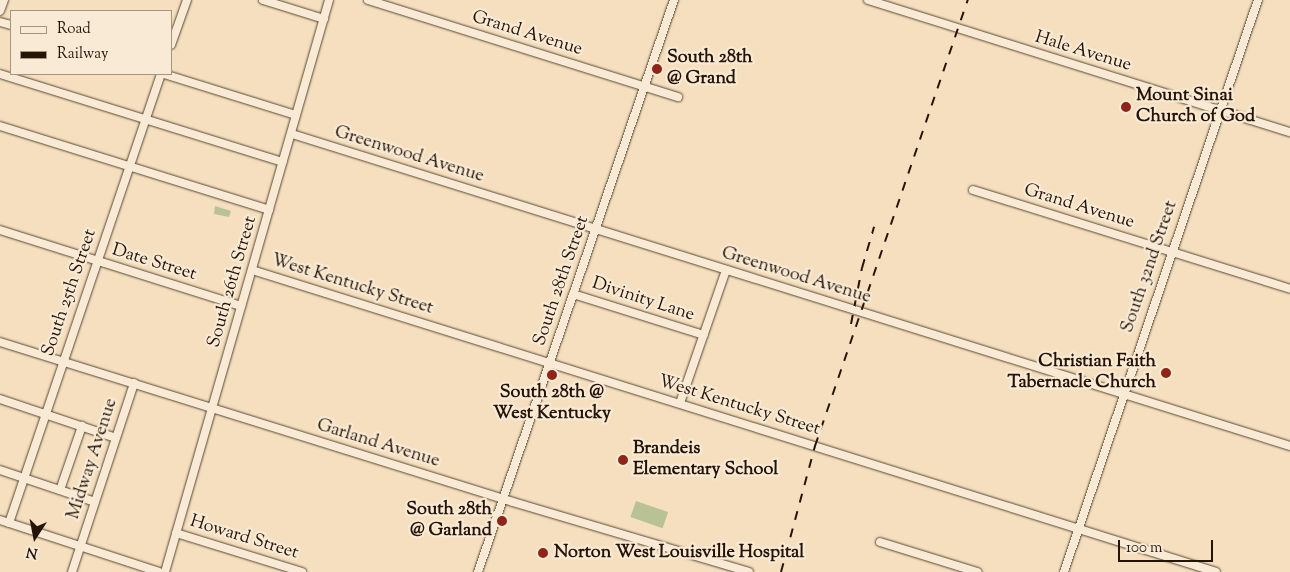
<!DOCTYPE html>
<html>
<head>
<meta charset="utf-8">
<style>
  body { margin:0 }
  #map { position:relative; width:1290px; height:572px; overflow:hidden; background:#f5dfbe; font-family:"Sorts Mill Goudy",serif }
  div>[style] { position:absolute }
  .green>* { inset:0; background:#b8c294; transform-origin:0 0 }
  .roads { filter:drop-shadow(0 0 1px #594734) drop-shadow(0 0 1px #594734) }
  .minor>* { height:8px; margin:-4px; padding:0 4px; transform-origin:4px; border-radius:4px; background:#f8ead5 }
  .rail>* { height:2px; margin-top:-1px; transform-origin:0; background:repeating-linear-gradient(90deg,#251406 0 9px,transparent 0 18px) }
  .dots>* { width:14px; height:14px; translate:-50% -50%; box-sizing:border-box; border:2px solid #f8ead5; border-radius:50% }
  span { translate:-50% -50%; white-space:nowrap; text-align:center; line-height:1.15; -webkit-text-stroke:4.5px #f8ead5; paint-order:stroke }
  .street-label { font-size:18px; color:#251406 }
  .poi-label { font-size:18px; color:#251406; font-weight:700 }
  .left { translate:0 -50%; text-align:left }
  .right { translate:-100% -50%; text-align:right }
  .legend { position:absolute; left:10px; top:10px; width:162px; height:65px; box-sizing:border-box; background:#f8ead5; border:1px solid #a49482; margin:0; padding:6px 9px; list-style:none; font-size:15px; color:#251406 }
  .legend li { display:flex; align-items:center; gap:10px; height:25px }
  .legend b { width:25px; border:1px solid #a49482 }
  .north { position:absolute; left:10px; top:512px; width:50px; height:50px; -webkit-text-stroke:4px #f8ead5; paint-order:stroke; rotate:191deg; font-size:14px; font-weight:700; line-height:20px; text-align:center; color:#251406 }
  .north::after { content:''; display:block; margin:auto; width:18px; height:22px; background:#251406; clip-path:polygon(50% 0,100% 100%,50% 72%,0 100%) }
  .scale { position:absolute; left:1118px; top:540px; width:95px; height:22px; box-sizing:border-box; border:2px solid #251406; border-top:0; padding-left:6px; font-size:15px; line-height:18px; white-space:nowrap; color:#251406; -webkit-text-stroke:4px #f8ead5; paint-order:stroke }
</style>
</head>
<body>
<div id="map">
  <div class="green">
    <div style="clip-path:polygon(215px 206px,231px 211px,229px 217px,214px 214px)"></div>
    <div style="left:636px;top:501px;width:34px;height:17px;rotate:19deg"></div>
  </div>
  <div class="roads">
    <div class="minor">
      <div style="left:263px;top:0;width:64px;rotate:17.3deg"></div>
      <div style="left:368px;top:0;width:325px;rotate:17.4deg"></div>
      <div style="left:868px;top:0;width:442px;rotate:17.4deg"></div>
      <div style="left:0;top:11px;width:12px;rotate:-70deg"></div>
      <div style="left:0;top:22px;width:11px;rotate:15deg"></div>
      <div style="left:171px;top:45px;width:48px;rotate:-70.4deg"></div>
      <div style="left:0;top:74px;width:296px;rotate:17.3deg"></div>
      <div style="left:164px;top:74px;width:138px;rotate:17.3deg"></div>
      <div style="left:0;top:126px;width:282px;rotate:17.3deg"></div>
      <div style="left:292px;top:134px;width:1046px;rotate:17.36deg"></div>
      <div style="left:973px;top:190px;width:332px;rotate:17.3deg"></div>
      <div style="left:0;top:230px;width:253px;rotate:17.5deg"></div>
      <div style="left:252px;top:270px;width:1010px;rotate:17.39deg"></div>
      <div style="left:573px;top:294px;width:137px;rotate:17.4deg"></div>
      <div style="left:0;top:342px;width:537px;rotate:17.32deg"></div>
      <div style="left:513px;top:502px;width:246px;rotate:16.5deg"></div>
      <div style="left:0;top:399px;width:122px;rotate:18.6deg"></div>
      <div style="left:680px;top:403px;width:141px;rotate:-70.9deg"></div>
      <div style="left:0;top:470px;width:100px;rotate:18.6deg"></div>
      <div style="left:60px;top:490px;width:68px;rotate:-71deg"></div>
      <div style="left:0;top:520px;width:167px;rotate:18.1deg"></div>
      <div style="left:9px;top:523px;width:474px;rotate:-71.3deg"></div>
      <div style="left:176px;top:533px;width:132px;rotate:17.2deg"></div>
      <div style="left:880px;top:542px;width:102px;rotate:17.2deg"></div>
      <div style="left:72px;top:572px;width:199px;rotate:-71.8deg"></div>
      <div style="left:165px;top:572px;width:595px;rotate:-74deg"></div>
      <div style="left:478px;top:572px;width:605px;rotate:-71.09deg"></div>
      <div style="left:1064px;top:572px;width:604px;rotate:-71.27deg"></div>
    </div>
  </div>
  <div class="rail">
    <div style="left:851px;top:324px;width:57px;rotate:-78.9deg"></div>
    <div style="left:862px;top:268px;width:43px;rotate:-73.7deg"></div>
    <div style="left:781px;top:572px;width:131px;rotate:-74.9deg"></div>
    <div style="left:815px;top:446px;width:472px;rotate:-71.1deg"></div>
  </div>
  <div class="dots">
    <div style="left:657px;top:69px;background:#8f2418"></div>
    <div style="left:1126px;top:107px;background:#8f2418"></div>
    <div style="left:1166px;top:373px;background:#8f2418"></div>
    <div style="left:552px;top:375px;background:#8f2418"></div>
    <div style="left:623px;top:460px;background:#8f2418"></div>
    <div style="left:502px;top:521px;background:#8f2418"></div>
    <div style="left:543px;top:553px;background:#8f2418"></div>
  </div>
  <div class="street-label">
    <span style="left:527px;top:34px;rotate:17deg">Grand Avenue</span>
    <span style="left:1083px;top:52px;rotate:17deg">Hale Avenue</span>
    <span style="left:409px;top:155px;rotate:17deg">Greenwood Avenue</span>
    <span style="left:1079px;top:207px;rotate:17deg">Grand Avenue</span>
    <span style="left:154px;top:263px;rotate:17deg">Date Street</span>
    <span style="left:1150px;top:267px;rotate:-71deg">South 32nd Street</span>
    <span style="left:796px;top:276px;rotate:17deg">Greenwood Avenue</span>
    <span style="left:562px;top:281px;rotate:-71deg">South 28th Street</span>
    <span style="left:233px;top:282px;rotate:-74deg">South 26th Street</span>
    <span style="left:352px;top:285px;rotate:17deg">West Kentucky Street</span>
    <span style="left:70px;top:293px;rotate:-71deg">South 25th Street</span>
    <span style="left:643px;top:300px;rotate:18deg">Divinity Lane</span>
    <span style="left:739px;top:406px;rotate:17deg">West Kentucky Street</span>
    <span style="left:378px;top:444px;rotate:17deg">Garland Avenue</span>
    <span style="left:93px;top:459px;rotate:-72deg">Midway Avenue</span>
    <span style="left:244px;top:538px;rotate:17deg">Howard Street</span>
  </div>
  <div class="poi-label">
    <span class="left" style="left:667px;top:69px">South 28th<br>@ Grand</span>
    <span class="left" style="left:1136px;top:107px">Mount Sinai<br>Church of God</span>
    <span class="right" style="left:1156px;top:373px">Christian Faith<br>Tabernacle Church</span>
    <span style="left:552px;top:404px">South 28th @<br>West Kentucky</span>
    <span class="left" style="left:633px;top:460px">Brandeis<br>Elementary School</span>
    <span class="right" style="left:492px;top:521px">South 28th<br>@ Garland</span>
    <span class="left" style="left:554px;top:553px">Norton West Louisville Hospital</span>
  </div>
  <ul class="legend">
  <li><b style="height:6px;background:#f8ead5"></b>Road</li>
  <li><b style="height:6px;background:#251406"></b>Railway</li>
  </ul>
  <div class="north">N</div>
  <div class="scale">100 m</div>
</div>
</body>
</html>
